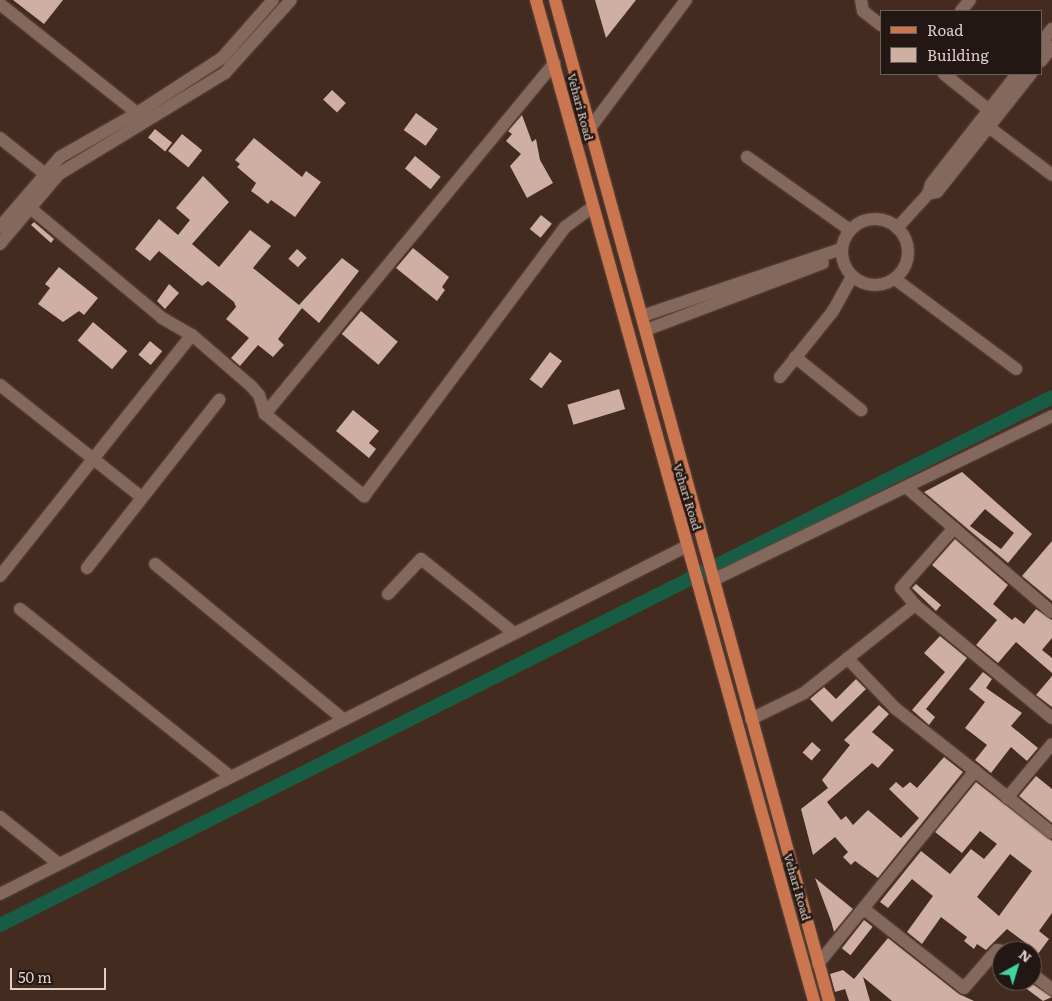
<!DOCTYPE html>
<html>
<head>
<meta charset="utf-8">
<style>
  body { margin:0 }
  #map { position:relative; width:1052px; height:1001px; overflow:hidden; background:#442b20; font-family:Literata,serif }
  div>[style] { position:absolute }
  .canal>* { height:14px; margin:-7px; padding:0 7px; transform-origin:7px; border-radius:7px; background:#195c45 }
  .building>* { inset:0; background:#cfafa2; transform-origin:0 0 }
  .roads { filter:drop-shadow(0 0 1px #5c473e) drop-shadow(0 0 1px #5c473e) }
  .minor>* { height:12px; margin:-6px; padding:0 6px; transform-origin:6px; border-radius:6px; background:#85685c }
  .minor>.ring { margin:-6px; padding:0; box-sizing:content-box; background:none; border:12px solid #85685c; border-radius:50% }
  .primary>* { height:12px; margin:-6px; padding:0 6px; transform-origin:6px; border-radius:6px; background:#cb764e }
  span { translate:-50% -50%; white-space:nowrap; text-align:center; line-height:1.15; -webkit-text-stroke:5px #221712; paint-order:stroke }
  .street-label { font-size:12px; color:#decec7 }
  .legend { position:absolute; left:880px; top:10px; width:162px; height:65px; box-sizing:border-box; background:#221712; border:1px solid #6d605a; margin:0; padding:6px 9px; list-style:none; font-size:15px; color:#decec7 }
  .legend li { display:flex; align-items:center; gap:10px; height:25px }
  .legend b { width:25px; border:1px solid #6d605a }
  .north { position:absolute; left:992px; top:941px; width:50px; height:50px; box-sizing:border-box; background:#221712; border:1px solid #6d605a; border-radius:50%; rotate:39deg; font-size:14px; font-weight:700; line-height:20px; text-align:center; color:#decec7 }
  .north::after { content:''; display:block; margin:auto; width:18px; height:22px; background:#40d4a2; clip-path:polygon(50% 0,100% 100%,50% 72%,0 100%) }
  .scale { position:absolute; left:10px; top:968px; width:96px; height:22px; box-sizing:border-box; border:2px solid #decec7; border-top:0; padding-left:6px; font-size:15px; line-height:18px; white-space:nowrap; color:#decec7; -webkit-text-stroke:4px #221712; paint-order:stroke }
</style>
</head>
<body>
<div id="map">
  <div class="canal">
    <div style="left:0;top:925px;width:1177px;rotate:-26.65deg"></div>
  </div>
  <div class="building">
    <div style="clip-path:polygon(13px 0,63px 0,44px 24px)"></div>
    <div style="clip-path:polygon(595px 0,636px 0,606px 38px)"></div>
    <div style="left:332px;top:90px;width:19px;height:13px;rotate:43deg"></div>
    <div style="left:416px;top:113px;width:27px;height:21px;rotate:36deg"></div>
    <div style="clip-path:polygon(522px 115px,532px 142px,536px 139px,540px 160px,553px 183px,527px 198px,510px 166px,521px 154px,506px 141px,512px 134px,508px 131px)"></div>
    <div style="left:155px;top:129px;width:22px;height:11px;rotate:39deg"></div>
    <div style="left:182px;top:134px;width:26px;height:22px;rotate:39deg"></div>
    <div style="clip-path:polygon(254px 138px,302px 177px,306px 171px,321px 182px,295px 217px,271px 200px,268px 204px,258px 196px,251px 191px,256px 183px,237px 167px,240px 164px,235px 160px)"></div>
    <div style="left:415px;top:156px;width:33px;height:16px;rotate:39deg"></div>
    <div style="clip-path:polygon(203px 176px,229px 202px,192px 244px,219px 267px,250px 230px,271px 246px,253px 268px,299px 305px,342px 258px,359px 271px,319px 323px,302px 308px,278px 339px,284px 345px,273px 357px,258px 345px,240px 366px,231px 358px,249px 338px,226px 319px,236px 307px,234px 302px,208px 281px,202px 286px,159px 251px,150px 261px,135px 249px,159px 219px,178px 235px,190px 220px,176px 208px)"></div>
    <div style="left:541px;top:215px;width:14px;height:18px;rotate:39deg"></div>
    <div style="clip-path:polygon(34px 222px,54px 239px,51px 243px,31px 225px)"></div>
    <div style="clip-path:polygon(413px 248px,449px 277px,442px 287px,445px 290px,437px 301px,396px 268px)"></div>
    <div style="left:297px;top:249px;width:13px;height:13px;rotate:42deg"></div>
    <div style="clip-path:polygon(59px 267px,98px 298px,84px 315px,79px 311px,63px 322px,38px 304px,50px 288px,45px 284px)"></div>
    <div style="clip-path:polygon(169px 284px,179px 293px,165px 309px,157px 301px)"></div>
    <div style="left:361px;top:311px;width:48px;height:30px;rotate:40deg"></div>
    <div style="left:93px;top:322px;width:45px;height:24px;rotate:40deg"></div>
    <div style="left:150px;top:341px;width:16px;height:18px;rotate:40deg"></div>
    <div style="left:550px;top:352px;width:15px;height:34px;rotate:37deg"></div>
    <div style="left:619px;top:389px;width:21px;height:54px;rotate:73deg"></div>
    <div style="clip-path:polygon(353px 410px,379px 431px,369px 443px,376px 449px,369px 458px,336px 431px)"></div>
    <div style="clip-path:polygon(evenodd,962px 472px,1032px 534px,1008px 563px,924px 492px,962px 472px,985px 509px,1014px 533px,1001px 549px,970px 526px,985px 509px)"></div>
    <div style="clip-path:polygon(955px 539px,1008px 585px,993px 604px,1012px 620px,1015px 617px,1024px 624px,1036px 609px,1052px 620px,1052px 638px,1042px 650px,1052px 658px,1052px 673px,1016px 642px,998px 663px,976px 645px,997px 620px,932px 565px)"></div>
    <div style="clip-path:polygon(1052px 541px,1052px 601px,1022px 576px)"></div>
    <div style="clip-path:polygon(916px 584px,941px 605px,936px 611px,912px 588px)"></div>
    <div style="clip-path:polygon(940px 636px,967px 658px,926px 709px,935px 717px,929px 725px,912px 710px,945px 672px,924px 653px)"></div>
    <div style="clip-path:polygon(983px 672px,992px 679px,986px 688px,1022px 713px,1011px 726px,1038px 748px,1027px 761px,1011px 747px,991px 773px,975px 760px,987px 745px,965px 728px,985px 702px,969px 689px)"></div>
    <div style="clip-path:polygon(1052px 676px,1052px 707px,1036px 695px)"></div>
    <div style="clip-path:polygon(856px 679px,866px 689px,832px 722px,810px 699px,824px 687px,836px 699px)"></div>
    <div style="clip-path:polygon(879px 705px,889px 714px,872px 732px,894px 750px,878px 768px,872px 763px,827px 802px,841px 820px,846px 816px,853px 825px,868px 810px,901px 838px,919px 818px,889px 789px,896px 782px,903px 788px,910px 782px,917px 788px,944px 757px,963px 772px,878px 878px,855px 861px,851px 865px,843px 857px,848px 852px,835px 837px,813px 855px,801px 809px,828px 788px,822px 780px,850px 745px,844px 740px)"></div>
    <div style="left:812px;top:742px;width:12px;height:14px;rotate:42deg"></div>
    <div style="clip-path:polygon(1036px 776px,1052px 789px,1052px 823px,1019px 796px)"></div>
    <div style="clip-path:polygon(evenodd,976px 782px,1052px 841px,1052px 913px,1039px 931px,1049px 939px,1032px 962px,1032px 951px,1027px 951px,1030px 946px,1007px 929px,986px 950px,977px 944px,974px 949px,964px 941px,967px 937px,941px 917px,922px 944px,907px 932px,933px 896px,912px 879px,888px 908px,880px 902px,921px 851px,950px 874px,971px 849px,984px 859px,997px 844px,980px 831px,962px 853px,935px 832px,976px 782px,1010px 854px,1032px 871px,999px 916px,977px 897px,1010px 854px)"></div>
    <div style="clip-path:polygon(815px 878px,853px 909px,834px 932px,831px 921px)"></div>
    <div style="left:864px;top:920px;width:11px;height:36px;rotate:38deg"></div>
    <div style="clip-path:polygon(888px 938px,959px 994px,974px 1001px,892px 1001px,863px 977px,870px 1001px,849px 1001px,845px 989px,835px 992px,830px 974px,843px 970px,854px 979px)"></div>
    <div style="clip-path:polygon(1016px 981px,1028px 981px,1052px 997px,1043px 1001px)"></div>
  </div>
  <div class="roads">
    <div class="minor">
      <div style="left:861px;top:0;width:11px;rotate:80deg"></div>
      <div style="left:863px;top:11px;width:23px;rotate:38deg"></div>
      <div style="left:0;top:4px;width:175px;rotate:38.5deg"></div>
      <div style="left:961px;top:11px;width:14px;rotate:-51deg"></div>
      <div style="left:1041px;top:43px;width:18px;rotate:-52deg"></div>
      <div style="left:1041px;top:61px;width:18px;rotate:-52deg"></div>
      <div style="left:944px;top:74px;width:58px;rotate:38.7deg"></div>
      <div style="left:982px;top:122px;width:88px;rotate:37.1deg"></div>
      <div style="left:590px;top:128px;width:160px;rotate:-53.1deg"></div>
      <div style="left:0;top:138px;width:63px;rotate:38.5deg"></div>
      <div style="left:747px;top:157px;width:126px;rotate:35.3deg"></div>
      <div style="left:928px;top:194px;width:9px;rotate:-13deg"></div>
      <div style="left:937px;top:192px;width:151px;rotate:-51.5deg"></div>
      <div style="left:29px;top:207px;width:173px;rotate:39.8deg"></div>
      <div style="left:162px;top:318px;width:34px;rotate:30deg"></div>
      <div style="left:192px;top:335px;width:78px;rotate:40.8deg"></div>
      <div style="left:251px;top:386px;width:12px;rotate:48deg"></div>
      <div style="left:259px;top:395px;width:20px;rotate:72deg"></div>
      <div style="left:265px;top:414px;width:129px;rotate:39.6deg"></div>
      <div style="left:364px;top:496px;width:336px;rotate:-53.2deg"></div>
      <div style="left:565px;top:227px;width:34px;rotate:-36deg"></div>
      <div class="ring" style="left:842px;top:219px;width:54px;height:54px"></div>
      <div style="left:0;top:227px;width:92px;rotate:-49.4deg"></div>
      <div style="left:60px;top:157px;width:89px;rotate:-29.7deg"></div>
      <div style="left:137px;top:113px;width:101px;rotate:-32.9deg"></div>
      <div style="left:222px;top:58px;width:77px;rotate:-48.7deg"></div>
      <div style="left:897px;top:228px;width:46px;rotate:-47.6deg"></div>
      <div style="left:928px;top:194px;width:10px;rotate:-73deg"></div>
      <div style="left:931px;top:184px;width:140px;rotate:-52deg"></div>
      <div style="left:0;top:244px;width:92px;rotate:-49.9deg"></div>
      <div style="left:59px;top:174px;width:194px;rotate:-31.3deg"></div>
      <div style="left:225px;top:73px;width:98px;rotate:-47.9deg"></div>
      <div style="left:895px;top:279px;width:151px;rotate:36.6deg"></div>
      <div style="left:642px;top:316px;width:210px;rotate:-18.6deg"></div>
      <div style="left:646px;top:330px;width:189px;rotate:-20.7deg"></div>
      <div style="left:795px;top:357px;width:85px;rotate:38.8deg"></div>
      <div style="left:780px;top:377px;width:85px;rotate:-51.2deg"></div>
      <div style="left:833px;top:311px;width:39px;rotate:-61deg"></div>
      <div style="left:0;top:385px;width:179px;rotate:38.4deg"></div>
      <div style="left:265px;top:414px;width:455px;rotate:-50.5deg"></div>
      <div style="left:906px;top:487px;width:192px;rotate:40.6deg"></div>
      <div style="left:155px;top:564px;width:245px;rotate:39.5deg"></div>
      <div style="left:87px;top:568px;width:214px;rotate:-51.8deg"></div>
      <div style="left:0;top:576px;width:308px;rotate:-51.5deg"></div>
      <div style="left:713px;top:580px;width:377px;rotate:-25.8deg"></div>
      <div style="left:388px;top:594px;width:48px;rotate:-46.7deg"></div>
      <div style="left:421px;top:559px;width:119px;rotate:38.5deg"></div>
      <div style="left:915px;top:605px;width:178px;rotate:39.5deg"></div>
      <div style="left:20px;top:609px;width:270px;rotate:38.5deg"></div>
      <div style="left:751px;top:719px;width:59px;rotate:-26.1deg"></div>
      <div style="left:804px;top:693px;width:142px;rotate:-38.4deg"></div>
      <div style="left:915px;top:605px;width:22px;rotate:-129deg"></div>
      <div style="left:901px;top:588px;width:80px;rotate:-48.5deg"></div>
      <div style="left:975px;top:771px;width:99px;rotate:38.8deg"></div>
      <div style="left:1007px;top:798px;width:70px;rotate:-50.2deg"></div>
      <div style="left:0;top:817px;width:75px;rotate:38.5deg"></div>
      <div style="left:0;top:894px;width:770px;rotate:-26.86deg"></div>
      <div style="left:864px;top:909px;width:127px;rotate:38.3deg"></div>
      <div style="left:964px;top:988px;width:50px;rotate:-49deg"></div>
      <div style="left:997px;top:950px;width:5px;rotate:11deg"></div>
      <div style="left:818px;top:964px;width:249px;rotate:-50.9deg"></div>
      <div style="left:975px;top:771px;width:102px;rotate:-141.8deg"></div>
      <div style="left:895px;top:708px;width:69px;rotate:-133.8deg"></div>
      <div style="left:1032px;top:974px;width:25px;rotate:37deg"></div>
    </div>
    <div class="primary">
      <div style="left:536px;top:0;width:1039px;rotate:74.48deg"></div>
      <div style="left:555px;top:0;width:1038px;rotate:74.69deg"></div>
    </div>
  </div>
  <div class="street-label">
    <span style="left:580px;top:107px;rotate:75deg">Vehari Road</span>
    <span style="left:687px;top:497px;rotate:73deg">Vehari Road</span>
    <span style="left:797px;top:887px;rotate:74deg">Vehari Road</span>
  </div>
  <ul class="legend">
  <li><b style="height:6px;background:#cb764e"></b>Road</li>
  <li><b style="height:14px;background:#cfafa2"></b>Building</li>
  </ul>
  <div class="north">N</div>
  <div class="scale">50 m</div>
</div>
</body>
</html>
